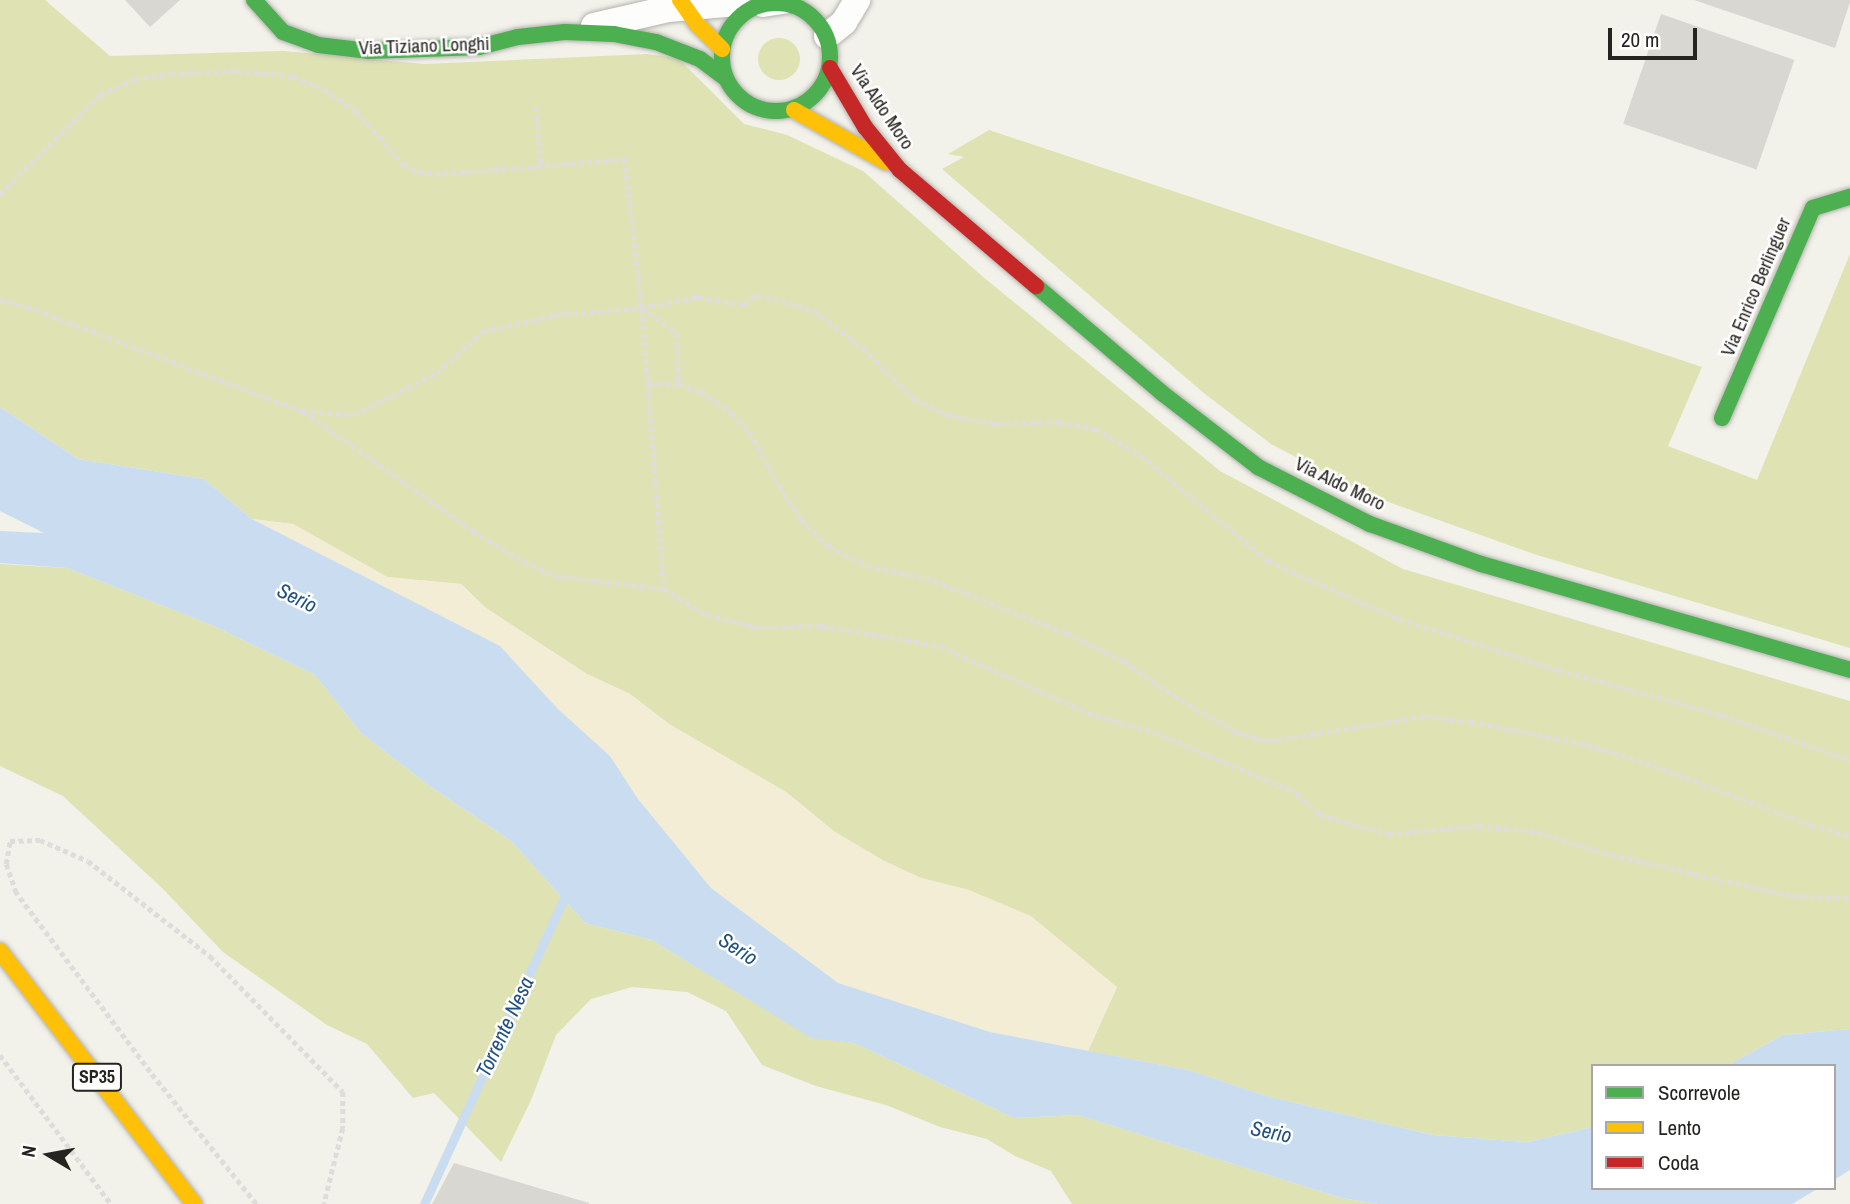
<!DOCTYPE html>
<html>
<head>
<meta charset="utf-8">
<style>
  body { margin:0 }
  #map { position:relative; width:1850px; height:1204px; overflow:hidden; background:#f2f1ea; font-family:"Archivo Narrow",sans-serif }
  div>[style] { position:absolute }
  .green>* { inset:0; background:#dfe2b2 }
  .round { border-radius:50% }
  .sand>* { inset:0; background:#f3edd5 }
  .water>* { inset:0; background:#caddf0 }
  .stream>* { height:9px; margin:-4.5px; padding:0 4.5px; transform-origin:4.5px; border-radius:4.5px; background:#caddf0 }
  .building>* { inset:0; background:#d8d7d1; transform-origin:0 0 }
  .path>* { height:4.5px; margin-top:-2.25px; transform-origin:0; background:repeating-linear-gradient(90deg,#dedddb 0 5px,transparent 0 8.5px) }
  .roads { filter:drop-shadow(0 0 2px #b3b2ad) drop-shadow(0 0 2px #b3b2ad) }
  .street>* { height:26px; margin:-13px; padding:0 13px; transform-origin:13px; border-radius:13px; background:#fdfdfc }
  .fast>* { height:16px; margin:-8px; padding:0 8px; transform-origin:8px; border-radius:8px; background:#4caf50 }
  .fast>.ring { margin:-8px; padding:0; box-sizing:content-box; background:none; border:16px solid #4caf50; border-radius:50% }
  .slow>* { height:16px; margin:-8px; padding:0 8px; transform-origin:8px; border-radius:8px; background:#ffc107 }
  .jam>* { height:16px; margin:-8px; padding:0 8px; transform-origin:8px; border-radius:8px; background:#c62828 }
  span { translate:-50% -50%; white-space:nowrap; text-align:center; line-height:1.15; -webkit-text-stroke:5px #fff; paint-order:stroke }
  .shield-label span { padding:2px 5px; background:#fff; border:2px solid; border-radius:5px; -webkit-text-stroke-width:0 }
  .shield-label { font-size:18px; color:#252420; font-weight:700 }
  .street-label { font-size:19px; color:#252420 }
  .water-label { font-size:21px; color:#215180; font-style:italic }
  .legend { position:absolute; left:1591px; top:1064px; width:245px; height:126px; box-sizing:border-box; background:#fff; border:2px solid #a8a7a6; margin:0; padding:9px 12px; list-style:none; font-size:21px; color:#252420 }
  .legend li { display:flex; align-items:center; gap:14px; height:35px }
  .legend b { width:35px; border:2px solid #a8a7a6 }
  .north { position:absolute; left:14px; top:1120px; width:70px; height:70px; -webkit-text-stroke:5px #fff; paint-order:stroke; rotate:280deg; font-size:19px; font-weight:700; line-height:28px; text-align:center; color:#252420 }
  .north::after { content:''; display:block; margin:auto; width:24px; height:32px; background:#252420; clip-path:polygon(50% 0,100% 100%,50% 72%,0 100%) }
  .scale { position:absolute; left:1608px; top:28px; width:89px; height:32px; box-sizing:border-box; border:4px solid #252420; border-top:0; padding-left:9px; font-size:21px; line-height:24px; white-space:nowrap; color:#252420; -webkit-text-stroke:5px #fff; paint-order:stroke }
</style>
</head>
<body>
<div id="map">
  <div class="green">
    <div style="clip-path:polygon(0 0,45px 0,110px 56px,284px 51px,424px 64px,647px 54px,678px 58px,744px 124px,787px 135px,863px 171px,982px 276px,1220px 471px,1403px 569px,1850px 701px,1850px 1029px,1783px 1035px,1726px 1066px,1593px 1066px,1593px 1127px,1527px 1142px,1433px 1135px,1270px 1097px,1188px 1070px,1088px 1051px,1117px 987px,969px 890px,921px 878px,884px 861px,835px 832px,786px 792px,669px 724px,630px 694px,587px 674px,486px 608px,461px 584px,387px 577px,293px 524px,252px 519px,204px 479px,78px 459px,0 407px)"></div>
    <div class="round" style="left:758px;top:38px;width:42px;height:42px"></div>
    <div style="clip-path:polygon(989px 130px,1702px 367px,1668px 446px,1757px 480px,1850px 254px,1850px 648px,1534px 554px,1366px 494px,1271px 444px,1205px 394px,942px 169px,964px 157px,948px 154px)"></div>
    <div style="clip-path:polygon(0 564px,67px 568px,214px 626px,315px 675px,361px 733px,431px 787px,511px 841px,585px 923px,652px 940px,811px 1037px,854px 1043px,1014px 1118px,1078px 1115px,1341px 1198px,1378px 1204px,1072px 1204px,1051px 1171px,1015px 1156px,987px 1139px,940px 1127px,886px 1105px,816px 1086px,762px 1065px,726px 1011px,687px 992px,632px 987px,591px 999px,556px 1035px,531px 1100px,501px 1162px,434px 1093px,413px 1098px,367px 1044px,327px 1025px,223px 952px,162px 888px,63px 796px,0 766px)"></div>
  </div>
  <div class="sand">
    <div style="clip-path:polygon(252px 519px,293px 524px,387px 577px,461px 584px,486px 608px,587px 674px,630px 694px,669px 724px,786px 792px,835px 832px,884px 861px,921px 878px,969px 890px,1031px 916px,1117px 987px,1088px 1051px,990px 1032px,838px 983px,711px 889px,638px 799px,610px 756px,558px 709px,500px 646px)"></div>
  </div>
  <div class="water">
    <div style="clip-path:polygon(0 407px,78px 459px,204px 479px,252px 519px,500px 646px,558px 709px,610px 756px,638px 799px,711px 888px,838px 983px,990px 1032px,1188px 1070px,1270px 1097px,1433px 1135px,1527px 1142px,1593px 1127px,1593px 1188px,1819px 1188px,1792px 1204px,1378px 1204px,1341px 1198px,1078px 1115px,1014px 1118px,854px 1043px,811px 1038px,652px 940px,585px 923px,511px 841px,431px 787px,361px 733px,315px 675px,214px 626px,67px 568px,0 563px,0 531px,44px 533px,0 511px)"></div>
    <div style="clip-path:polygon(1850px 1029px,1850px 1170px,1834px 1180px,1834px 1066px,1726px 1066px,1783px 1035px)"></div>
  </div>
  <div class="stream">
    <div style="left:424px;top:1204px;width:344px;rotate:-65.4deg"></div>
  </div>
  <div class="building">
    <div style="clip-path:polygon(125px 0,180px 0,150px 27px)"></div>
    <div style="clip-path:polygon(1694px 0,1850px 0,1850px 2px,1835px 48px)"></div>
    <div style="left:1661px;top:14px;width:141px;height:116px;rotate:19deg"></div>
    <div style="clip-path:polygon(454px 1163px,589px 1203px,589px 1204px,432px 1204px)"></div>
  </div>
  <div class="path">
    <div style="left:536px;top:107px;width:56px;rotate:84.9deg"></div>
    <div style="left:0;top:194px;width:141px;rotate:-44.7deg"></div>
    <div style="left:100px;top:95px;width:38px;rotate:-25deg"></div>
    <div style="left:135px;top:79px;width:36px;rotate:-8deg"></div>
    <div style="left:171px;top:74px;width:66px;rotate:-2.6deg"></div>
    <div style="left:237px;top:71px;width:56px;rotate:5.1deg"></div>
    <div style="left:293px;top:76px;width:34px;rotate:23deg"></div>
    <div style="left:324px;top:89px;width:39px;rotate:35deg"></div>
    <div style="left:356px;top:111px;width:72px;rotate:48.4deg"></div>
    <div style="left:404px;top:165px;width:16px;rotate:27deg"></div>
    <div style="left:418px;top:172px;width:25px;rotate:5deg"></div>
    <div style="left:443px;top:174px;width:183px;rotate:-4.7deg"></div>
    <div style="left:625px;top:159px;width:150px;rotate:83.5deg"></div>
    <div style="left:642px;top:308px;width:282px;rotate:85.5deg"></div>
    <div style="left:664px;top:589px;width:50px;rotate:31.2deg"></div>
    <div style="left:707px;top:615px;width:50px;rotate:13.8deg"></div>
    <div style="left:756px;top:627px;width:66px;rotate:-0.9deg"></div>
    <div style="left:822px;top:626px;width:120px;rotate:9.6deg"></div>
    <div style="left:940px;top:646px;width:162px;rotate:24.4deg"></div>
    <div style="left:1088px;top:713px;width:69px;rotate:16.1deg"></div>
    <div style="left:1154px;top:732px;width:155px;rotate:23.1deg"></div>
    <div style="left:1297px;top:793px;width:32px;rotate:44deg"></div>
    <div style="left:1320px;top:815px;width:72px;rotate:15.4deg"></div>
    <div style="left:1389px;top:834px;width:90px;rotate:-5.1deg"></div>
    <div style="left:1479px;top:826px;width:58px;rotate:5.9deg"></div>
    <div style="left:1537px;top:832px;width:69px;rotate:17.7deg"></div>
    <div style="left:1603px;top:853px;width:194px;rotate:12.8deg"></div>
    <div style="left:1792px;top:896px;width:58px;rotate:2deg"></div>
    <div style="left:0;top:300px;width:29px;rotate:14deg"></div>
    <div style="left:28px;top:307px;width:293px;rotate:20.8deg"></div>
    <div style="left:302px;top:411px;width:52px;rotate:4.4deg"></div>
    <div style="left:354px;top:415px;width:93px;rotate:-26.8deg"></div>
    <div style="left:437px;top:373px;width:61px;rotate:-42.3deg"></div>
    <div style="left:482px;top:332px;width:76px;rotate:-12.9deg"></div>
    <div style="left:556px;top:315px;width:86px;rotate:-4.7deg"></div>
    <div style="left:642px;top:308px;width:57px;rotate:-11.1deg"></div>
    <div style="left:698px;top:297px;width:48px;rotate:9.7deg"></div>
    <div style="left:745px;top:305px;width:16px;rotate:-43deg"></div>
    <div style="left:757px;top:294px;width:59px;rotate:16.6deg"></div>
    <div style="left:814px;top:311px;width:61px;rotate:37.1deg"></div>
    <div style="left:863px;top:348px;width:72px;rotate:45deg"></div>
    <div style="left:914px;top:399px;width:38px;rotate:25deg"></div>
    <div style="left:948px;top:415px;width:49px;rotate:10.6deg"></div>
    <div style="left:996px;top:424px;width:63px;rotate:-1.8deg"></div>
    <div style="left:1059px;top:422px;width:38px;rotate:11deg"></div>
    <div style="left:1096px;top:429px;width:51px;rotate:30.6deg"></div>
    <div style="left:1140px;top:455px;width:166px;rotate:39.6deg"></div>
    <div style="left:1268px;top:561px;width:143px;rotate:23.9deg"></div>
    <div style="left:1399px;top:619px;width:168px;rotate:17.7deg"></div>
    <div style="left:1559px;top:670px;width:168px;rotate:15.5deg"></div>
    <div style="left:1721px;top:715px;width:137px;rotate:19.2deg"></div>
    <div style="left:642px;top:308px;width:43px;rotate:35.5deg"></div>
    <div style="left:677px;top:333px;width:51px;rotate:87.8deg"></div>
    <div style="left:648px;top:383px;width:31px;rotate:2deg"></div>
    <div style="left:679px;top:384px;width:23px;rotate:20deg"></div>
    <div style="left:701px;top:392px;width:37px;rotate:34deg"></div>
    <div style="left:732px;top:413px;width:26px;rotate:47deg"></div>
    <div style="left:750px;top:432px;width:61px;rotate:61.8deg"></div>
    <div style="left:779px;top:486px;width:40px;rotate:56deg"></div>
    <div style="left:801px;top:519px;width:40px;rotate:45deg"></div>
    <div style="left:829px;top:547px;width:42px;rotate:26.6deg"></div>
    <div style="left:867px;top:566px;width:60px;rotate:11.5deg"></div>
    <div style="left:926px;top:578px;width:150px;rotate:21.4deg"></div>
    <div style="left:1066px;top:633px;width:64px;rotate:25.8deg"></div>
    <div style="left:1124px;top:661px;width:52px;rotate:35.5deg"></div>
    <div style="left:1166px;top:691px;width:81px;rotate:30.4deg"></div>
    <div style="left:1236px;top:732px;width:33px;rotate:16deg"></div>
    <div style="left:1268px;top:741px;width:159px;rotate:-9deg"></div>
    <div style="left:1425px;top:716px;width:46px;rotate:7.4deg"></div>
    <div style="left:1471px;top:722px;width:111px;rotate:10.9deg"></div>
    <div style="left:1580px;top:743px;width:60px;rotate:16.3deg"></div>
    <div style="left:1638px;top:760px;width:185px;rotate:20.6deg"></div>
    <div style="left:1811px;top:825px;width:41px;rotate:15.8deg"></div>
    <div style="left:303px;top:411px;width:208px;rotate:35.2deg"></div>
    <div style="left:473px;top:531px;width:60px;rotate:31.3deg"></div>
    <div style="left:524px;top:562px;width:35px;rotate:24deg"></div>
    <div style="left:556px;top:576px;width:109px;rotate:6.9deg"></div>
    <div style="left:0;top:1055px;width:186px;rotate:53.3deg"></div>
    <div style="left:256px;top:1204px;width:169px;rotate:-128.8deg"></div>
    <div style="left:150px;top:1072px;width:224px;rotate:-126.8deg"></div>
    <div style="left:16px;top:893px;width:31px;rotate:-109deg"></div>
    <div style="left:6px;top:864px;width:23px;rotate:-80deg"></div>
    <div style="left:10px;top:841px;width:30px;rotate:-2deg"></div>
    <div style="left:40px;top:840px;width:52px;rotate:23.6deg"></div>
    <div style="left:88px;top:861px;width:155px;rotate:37.9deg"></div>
    <div style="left:210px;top:956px;width:190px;rotate:45.6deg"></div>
    <div style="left:343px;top:1092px;width:36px;rotate:90deg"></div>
    <div style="left:343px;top:1128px;width:78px;rotate:104deg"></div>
  </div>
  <div class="roads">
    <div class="street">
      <div style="left:763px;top:4px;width:26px;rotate:-9deg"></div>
      <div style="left:594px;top:26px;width:76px;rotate:-12.9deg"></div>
      <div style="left:668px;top:9px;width:69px;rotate:-5deg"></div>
      <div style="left:827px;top:36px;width:22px;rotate:-39deg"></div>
      <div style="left:844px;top:22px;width:26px;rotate:-59deg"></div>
    </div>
    <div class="fast">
      <div style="left:254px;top:0;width:43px;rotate:47.8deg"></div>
      <div style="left:283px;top:32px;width:37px;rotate:20deg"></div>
      <div style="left:318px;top:45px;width:50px;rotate:6.8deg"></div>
      <div style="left:368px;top:51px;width:111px;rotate:-2.1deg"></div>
      <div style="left:479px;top:47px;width:40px;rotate:-14.4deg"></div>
      <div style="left:518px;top:37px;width:47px;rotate:-6.1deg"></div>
      <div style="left:565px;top:32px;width:49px;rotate:2.3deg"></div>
      <div style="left:614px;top:34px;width:43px;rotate:10.8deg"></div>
      <div style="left:656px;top:42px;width:47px;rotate:21.1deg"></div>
      <div style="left:700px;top:59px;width:30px;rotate:37deg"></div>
      <div class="ring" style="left:722px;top:3px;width:92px;height:92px"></div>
      <div style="left:1036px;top:286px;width:165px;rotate:40.3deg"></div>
      <div style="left:1162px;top:393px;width:121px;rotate:37.6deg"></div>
      <div style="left:1258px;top:467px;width:126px;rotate:27deg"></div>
      <div style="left:1370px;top:524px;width:118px;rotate:19.8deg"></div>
      <div style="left:1481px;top:564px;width:384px;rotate:16deg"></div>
      <div style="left:1722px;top:418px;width:229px;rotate:-66.6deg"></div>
      <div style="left:1813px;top:208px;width:39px;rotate:-17deg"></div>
    </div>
    <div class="slow">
      <div style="left:680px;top:0;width:28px;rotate:55deg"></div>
      <div style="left:696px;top:23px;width:37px;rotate:45deg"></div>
      <div style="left:794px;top:110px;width:106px;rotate:29.5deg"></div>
      <div style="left:0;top:951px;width:319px;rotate:52.5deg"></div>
    </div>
    <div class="jam">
      <div style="left:830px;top:68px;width:69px;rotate:59.3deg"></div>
      <div style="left:865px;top:127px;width:55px;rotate:50.9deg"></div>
      <div style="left:900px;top:170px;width:179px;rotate:40.5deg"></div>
    </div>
  </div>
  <div class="shield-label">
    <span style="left:97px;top:1077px">SP35</span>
  </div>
  <div class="street-label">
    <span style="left:424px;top:46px;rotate:-2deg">Via Tiziano Longhi</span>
    <span style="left:882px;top:107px;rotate:56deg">Via Aldo Moro</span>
    <span style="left:1756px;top:287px;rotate:-67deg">Via Enrico Berlinguer</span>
    <span style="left:1340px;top:484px;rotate:26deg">Via Aldo Moro</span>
  </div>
  <div class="water-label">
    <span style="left:297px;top:598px;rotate:26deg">Serio</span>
    <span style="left:738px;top:949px;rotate:33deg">Serio</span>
    <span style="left:505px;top:1027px;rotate:-65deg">Torrente Nesa</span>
    <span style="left:1271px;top:1132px;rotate:11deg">Serio</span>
  </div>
  <ul class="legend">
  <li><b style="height:9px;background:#4caf50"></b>Scorrevole</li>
  <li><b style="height:9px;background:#ffc107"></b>Lento</li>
  <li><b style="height:9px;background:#c62828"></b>Coda</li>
  </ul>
  <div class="north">N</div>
  <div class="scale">20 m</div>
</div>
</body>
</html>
